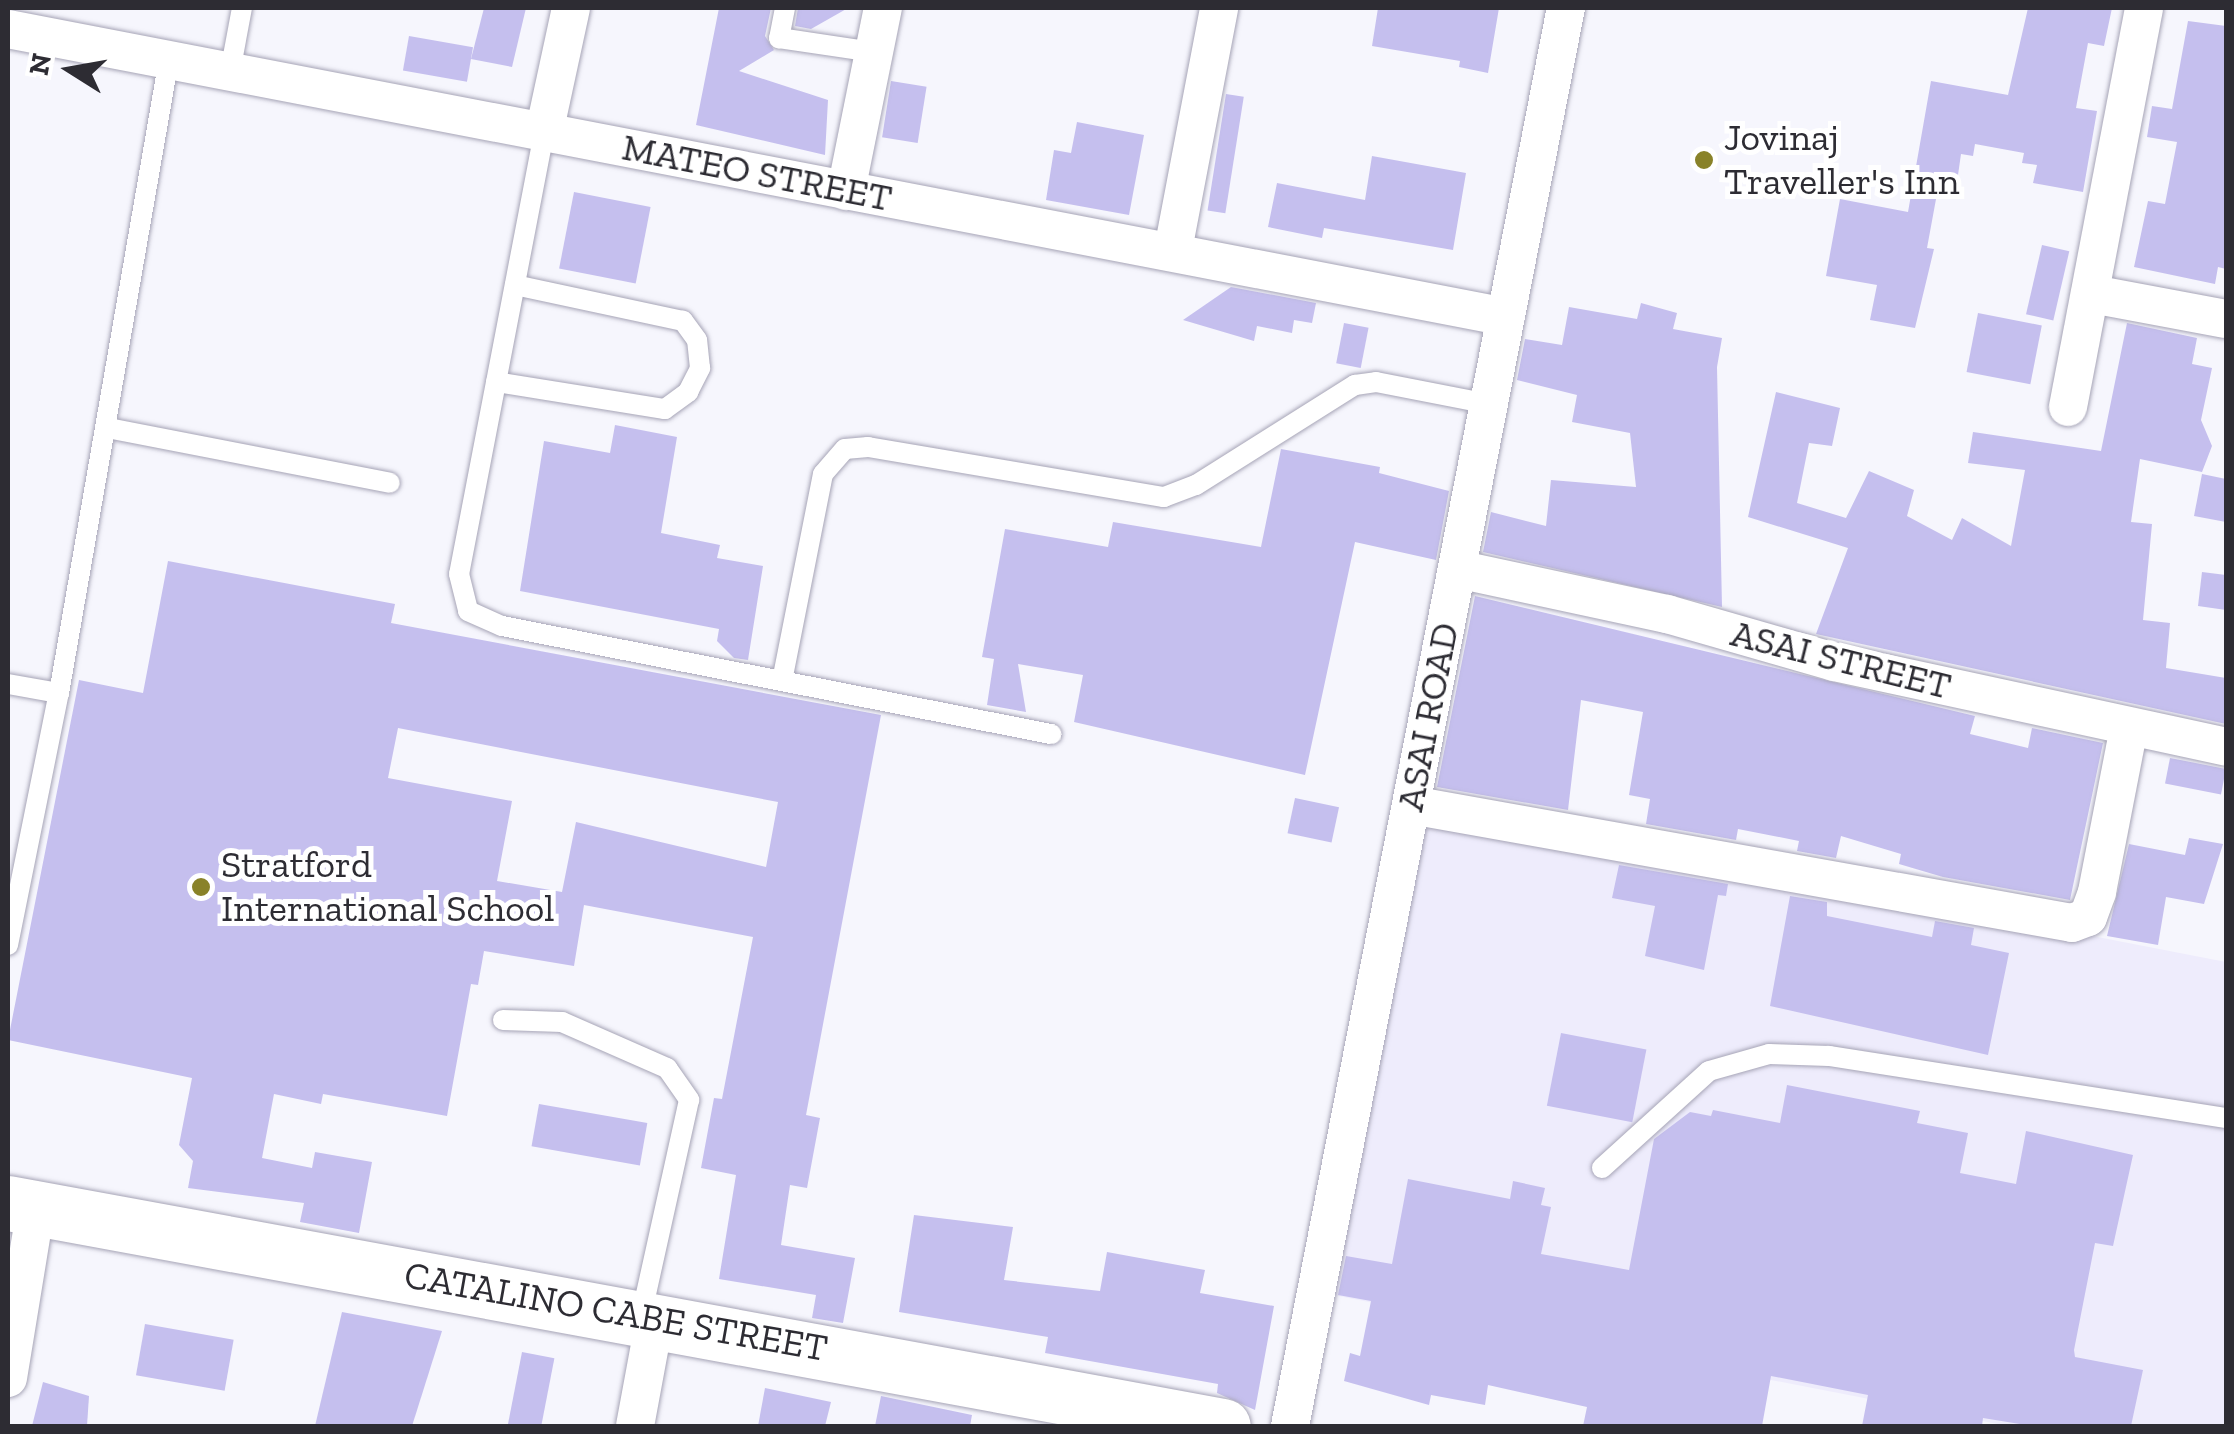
<!DOCTYPE html>
<html>
<head>
<meta charset="utf-8">
<style>
  body { margin:0 }
  #map { position:relative; width:2234px; height:1434px; overflow:hidden; background:#f6f6fd; font-family:"Zilla Slab",serif }
  div>[style] { position:absolute }
  .built>* { inset:0; background:#eeecfc }
  .building>* { inset:0; background:#c5bfee; transform-origin:0 0 }
  .roads { filter:drop-shadow(0 0 2px #a6a4b6) drop-shadow(0 0 2px #a6a4b6) }
  .lane>* { height:20px; margin:-10px; padding:0 10px; transform-origin:10px; border-radius:10px; background:#fff }
  .street>* { height:38px; margin:-19px; padding:0 19px; transform-origin:19px; border-radius:19px; background:#fff }
  .secondary>* { height:55px; margin:-27.5px; padding:0 27.5px; transform-origin:27.5px; border-radius:27.5px; background:#fff }
  .dots>* { width:28px; height:28px; translate:-50% -50%; box-sizing:border-box; border:5px solid #fff; border-radius:50% }
  span { translate:-50% -50%; white-space:nowrap; text-align:center; line-height:1.15; -webkit-text-stroke:10px #fff; paint-order:stroke }
  .poi-label { font-size:38px; color:#2d2c33 }
  .left { translate:0 -50%; text-align:left }
  .street-label { font-size:38px; color:#2d2c33 }
  .frame { position:absolute; inset:0; border:10px solid #2d2c33; pointer-events:none }
  .north { position:absolute; left:20px; top:20px; width:100px; height:100px; -webkit-text-stroke:8px #fff; paint-order:stroke; rotate:281deg; font-size:28px; font-weight:700; line-height:40px; text-align:center; color:#2d2c33 }
  .north::after { content:''; display:block; margin:auto; width:35px; height:45px; background:#2d2c33; clip-path:polygon(50% 0,100% 100%,50% 72%,0 100%) }
</style>
</head>
<body>
<div id="map">
  <div class="built">
    <div style="clip-path:polygon(1421px 805px,2226px 962px,2226px 1426px,2008px 1426px,1328px 1294px)"></div>
  </div>
  <div class="building">
    <div style="clip-path:polygon(484px 8px,526px 8px,512px 67px,471px 59px)"></div>
    <div style="clip-path:polygon(719px 8px,771px 8px,765px 36px,774px 50px,739px 71px,828px 100px,825px 155px,696px 125px)"></div>
    <div style="clip-path:polygon(798px 8px,848px 8px,811px 29px,795px 26px)"></div>
    <div style="clip-path:polygon(1378px 8px,1499px 8px,1488px 73px,1459px 67px,1460px 61px,1372px 46px)"></div>
    <div style="clip-path:polygon(2028px 8px,2112px 8px,2104px 46px,2088px 43px,2076px 108px,2097px 111px,2083px 192px,2033px 183px,2037px 165px,2022px 163px,2024px 153px,1975px 144px,1973px 156px,1961px 154px,1958px 175px,1941px 172px,1927px 248px,1934px 249px,1915px 328px,1870px 320px,1877px 285px,1826px 276px,1840px 199px,1908px 212px,1931px 81px,2008px 95px)"></div>
    <div style="clip-path:polygon(2188px 21px,2226px 26px,2226px 269px,2218px 267px,2215px 284px,2134px 267px,2148px 201px,2165px 204px,2177px 142px,2147px 137px,2152px 106px,2172px 109px)"></div>
    <div style="left:409px;top:36px;width:65px;height:35px;rotate:10deg"></div>
    <div style="left:891px;top:81px;width:36px;height:57px;rotate:9deg"></div>
    <div style="left:1226px;top:94px;width:18px;height:118px;rotate:9deg"></div>
    <div style="clip-path:polygon(1077px 122px,1144px 135px,1129px 215px,1046px 200px,1054px 150px,1071px 153px)"></div>
    <div style="clip-path:polygon(1372px 156px,1466px 173px,1453px 250px,1324px 228px,1322px 238px,1268px 227px,1277px 183px,1365px 200px)"></div>
    <div style="left:574px;top:192px;width:78px;height:78px;rotate:11deg"></div>
    <div style="left:2042px;top:245px;width:28px;height:71px;rotate:13deg"></div>
    <div style="clip-path:polygon(1231px 287px,1316px 303px,1312px 323px,1294px 320px,1292px 333px,1257px 326px,1254px 341px,1183px 320px)"></div>
    <div style="clip-path:polygon(1641px 303px,1677px 313px,1673px 329px,1722px 338px,1717px 367px,1722px 607px,1483px 552px,1491px 512px,1546px 526px,1551px 480px,1636px 487px,1630px 433px,1572px 422px,1577px 395px,1517px 380px,1525px 339px,1562px 345px,1569px 307px,1637px 319px)"></div>
    <div style="left:1978px;top:313px;width:65px;height:60px;rotate:11deg"></div>
    <div style="left:1344px;top:323px;width:25px;height:41px;rotate:11deg"></div>
    <div style="clip-path:polygon(2127px 323px,2197px 338px,2192px 364px,2212px 368px,2201px 420px,2212px 446px,2202px 472px,2140px 459px,2131px 522px,2152px 524px,2143px 620px,2170px 623px,2166px 668px,2226px 678px,2226px 724px,1816px 634px,1848px 548px,1748px 517px,1776px 392px,1840px 408px,1832px 446px,1809px 443px,1797px 503px,1846px 518px,1869px 471px,1914px 490px,1907px 516px,1952px 540px,1962px 518px,2011px 546px,2025px 470px,1968px 463px,1973px 432px,2101px 451px)"></div>
    <div style="clip-path:polygon(615px 425px,677px 437px,661px 533px,720px 545px,717px 558px,763px 566px,748px 660px,734px 658px,717px 641px,719px 629px,520px 591px,544px 441px,610px 453px)"></div>
    <div style="clip-path:polygon(1281px 449px,1380px 467px,1379px 473px,1449px 491px,1436px 560px,1355px 542px,1305px 775px,1074px 722px,1083px 675px,1018px 664px,1026px 712px,987px 705px,994px 659px,982px 657px,1005px 529px,1108px 547px,1113px 522px,1261px 547px)"></div>
    <div style="clip-path:polygon(2202px 474px,2226px 479px,2226px 522px,2194px 516px)"></div>
    <div style="clip-path:polygon(evenodd,168px 561px,395px 604px,391px 623px,881px 715px,806px 1115px,820px 1118px,807px 1188px,790px 1185px,781px 1245px,855px 1258px,843px 1323px,812px 1318px,816px 1295px,719px 1279px,736px 1175px,701px 1168px,714px 1098px,722px 1099px,753px 937px,584px 905px,574px 966px,484px 951px,478px 985px,471px 984px,447px 1116px,323px 1094px,321px 1104px,274px 1094px,262px 1158px,312px 1168px,315px 1152px,372px 1162px,359px 1233px,300px 1222px,304px 1203px,188px 1188px,193px 1161px,179px 1145px,192px 1078px,8px 1040px,79px 680px,143px 693px,168px 561px,398px 728px,778px 802px,766px 867px,576px 822px,562px 892px,497px 881px,512px 801px,388px 778px,398px 728px)"></div>
    <div style="clip-path:polygon(2202px 572px,2226px 575px,2226px 610px,2198px 606px)"></div>
    <div style="clip-path:polygon(1475px 596px,1975px 716px,1970px 734px,2028px 748px,2032px 728px,2103px 743px,2070px 900px,1943px 877px,1899px 864px,1901px 854px,1841px 836px,1836px 858px,1797px 851px,1799px 841px,1738px 829px,1736px 840px,1646px 824px,1650px 799px,1629px 795px,1643px 712px,1581px 700px,1568px 810px,1437px 787px)"></div>
    <div style="left:2170px;top:758px;width:57px;height:26px;rotate:11deg"></div>
    <div style="left:1295px;top:798px;width:45px;height:36px;rotate:12deg"></div>
    <div style="clip-path:polygon(2189px 838px,2223px 844px,2204px 904px,2166px 897px,2158px 945px,2107px 936px,2129px 844px,2185px 855px)"></div>
    <div style="clip-path:polygon(1619px 865px,1728px 884px,1726px 896px,1718px 895px,1704px 970px,1645px 956px,1655px 906px,1612px 898px)"></div>
    <div style="clip-path:polygon(1790px 896px,1827px 902px,1827px 916px,1932px 937px,1935px 921px,1974px 928px,1971px 945px,2009px 953px,1988px 1055px,1770px 1006px)"></div>
    <div style="left:1561px;top:1033px;width:87px;height:74px;rotate:11deg"></div>
    <div style="clip-path:polygon(1787px 1085px,1920px 1111px,1917px 1123px,1968px 1133px,1960px 1173px,2016px 1184px,2026px 1131px,2133px 1155px,2113px 1246px,2095px 1243px,2074px 1350px,2075px 1357px,2143px 1370px,2131px 1426px,2032px 1426px,1983px 1418px,1982px 1426px,1862px 1426px,1868px 1395px,1771px 1376px,1762px 1426px,1583px 1426px,1587px 1407px,1488px 1385px,1485px 1405px,1431px 1395px,1429px 1405px,1344px 1381px,1350px 1353px,1360px 1356px,1371px 1301px,1338px 1295px,1346px 1256px,1392px 1264px,1408px 1179px,1510px 1199px,1513px 1181px,1545px 1188px,1541px 1205px,1551px 1207px,1541px 1254px,1629px 1270px,1654px 1139px,1690px 1112px,1711px 1116px,1713px 1110px,1780px 1123px)"></div>
    <div style="left:539px;top:1104px;width:110px;height:43px;rotate:10deg"></div>
    <div style="clip-path:polygon(914px 1215px,1013px 1227px,1004px 1280px,1100px 1291px,1107px 1252px,1205px 1270px,1200px 1293px,1274px 1306px,1255px 1410px,1217px 1393px,1218px 1384px,1045px 1353px,1048px 1337px,899px 1312px)"></div>
    <div style="clip-path:polygon(342px 1312px,442px 1331px,412px 1426px,315px 1426px)"></div>
    <div style="left:145px;top:1324px;width:90px;height:52px;rotate:10deg"></div>
    <div style="left:522px;top:1352px;width:33px;height:75px;rotate:11deg"></div>
    <div style="clip-path:polygon(43px 1382px,89px 1396px,87px 1426px,32px 1426px)"></div>
    <div style="clip-path:polygon(765px 1388px,831px 1402px,825px 1426px,758px 1426px)"></div>
    <div style="clip-path:polygon(881px 1396px,972px 1415px,970px 1426px,875px 1426px)"></div>
  </div>
  <div class="roads">
    <div class="lane">
      <div style="left:785px;top:8px;width:31px;rotate:101deg"></div>
      <div style="left:779px;top:38px;width:96px;rotate:8.4deg"></div>
      <div style="left:230px;top:72px;width:65px;rotate:-79.4deg"></div>
      <div style="left:544px;top:133px;width:449px;rotate:100.9deg"></div>
      <div style="left:459px;top:574px;width:38px;rotate:76deg"></div>
      <div style="left:468px;top:611px;width:37px;rotate:24deg"></div>
      <div style="left:502px;top:626px;width:560px;rotate:11.13deg"></div>
      <div style="left:496px;top:382px;width:171px;rotate:9.1deg"></div>
      <div style="left:665px;top:409px;width:29px;rotate:-36deg"></div>
      <div style="left:688px;top:392px;width:27px;rotate:-63deg"></div>
      <div style="left:700px;top:368px;width:28px;rotate:-96deg"></div>
      <div style="left:697px;top:340px;width:24px;rotate:-126deg"></div>
      <div style="left:683px;top:321px;width:172px;rotate:-167.9deg"></div>
      <div style="left:108px;top:428px;width:287px;rotate:11deg"></div>
      <div style="left:782px;top:681px;width:211px;rotate:-78.8deg"></div>
      <div style="left:823px;top:474px;width:33px;rotate:-49deg"></div>
      <div style="left:845px;top:449px;width:23px;rotate:-5deg"></div>
      <div style="left:868px;top:447px;width:300px;rotate:9.6deg"></div>
      <div style="left:1164px;top:497px;width:34px;rotate:-21deg"></div>
      <div style="left:1196px;top:485px;width:188px;rotate:-32.2deg"></div>
      <div style="left:1355px;top:385px;width:21px;rotate:-8deg"></div>
      <div style="left:1376px;top:382px;width:115px;rotate:11deg"></div>
      <div style="left:8px;top:684px;width:52px;rotate:10deg"></div>
      <div style="left:8px;top:945px;width:257px;rotate:-78.6deg"></div>
      <div style="left:59px;top:693px;width:643px;rotate:-80.16deg"></div>
      <div style="left:503px;top:1020px;width:59px;rotate:1.9deg"></div>
      <div style="left:562px;top:1022px;width:115px;rotate:23.7deg"></div>
      <div style="left:667px;top:1068px;width:39px;rotate:55deg"></div>
      <div style="left:689px;top:1100px;width:221px;rotate:102.5deg"></div>
      <div style="left:1602px;top:1168px;width:144px;rotate:-42.2deg"></div>
      <div style="left:1709px;top:1071px;width:62px;rotate:-15.8deg"></div>
      <div style="left:1769px;top:1054px;width:60px;rotate:1.9deg"></div>
      <div style="left:1829px;top:1056px;width:402px;rotate:8.9deg"></div>
    </div>
    <div class="street">
      <div style="left:8px;top:29px;width:1525px;rotate:10.88deg"></div>
      <div style="left:544px;top:133px;width:128px;rotate:-77.8deg"></div>
      <div style="left:846px;top:191px;width:187px;rotate:-78.6deg"></div>
      <div style="left:1173px;top:250px;width:246px;rotate:-79.2deg"></div>
      <div style="left:2092px;top:294px;width:136px;rotate:10.6deg"></div>
      <div style="left:2068px;top:407px;width:406px;rotate:-79.2deg"></div>
      <div style="left:1457px;top:569px;width:215px;rotate:12.1deg"></div>
      <div style="left:1667px;top:614px;width:174px;rotate:16deg"></div>
      <div style="left:1834px;top:662px;width:401px;rotate:12.2deg"></div>
      <div style="left:1411px;top:805px;width:671px;rotate:10.12deg"></div>
      <div style="left:2072px;top:923px;width:17px;rotate:-21deg"></div>
      <div style="left:2088px;top:917px;width:27px;rotate:-70deg"></div>
      <div style="left:2097px;top:892px;width:168px;rotate:-79deg"></div>
      <div style="left:8px;top:1378px;width:173px;rotate:-80.7deg"></div>
      <div style="left:635px;top:1426px;width:110px;rotate:-79.5deg"></div>
      <div style="left:1290px;top:1426px;width:1445px;rotate:-78.99deg"></div>
    </div>
    <div class="secondary">
      <div style="left:8px;top:1203px;width:1235px;rotate:10.4deg"></div>
    </div>
  </div>
  <div class="dots">
    <div style="left:1704px;top:160px;background:#898229"></div>
    <div style="left:201px;top:887px;background:#898229"></div>
  </div>
  <div class="poi-label">
    <span class="left" style="left:1724px;top:160px">Jovinaj<br>Traveller's Inn</span>
    <span class="left" style="left:221px;top:887px">Stratford<br>International School</span>
  </div>
  <div class="street-label">
    <span style="left:757px;top:173px;rotate:11deg">MATEO STREET</span>
    <span style="left:1841px;top:660px;rotate:14deg">ASAI STREET</span>
    <span style="left:1428px;top:717px;rotate:-79deg">ASAI ROAD</span>
    <span style="left:616px;top:1312px;rotate:10deg">CATALINO CABE STREET</span>
  </div>
  <div class="frame"></div>
  <div class="north">N</div>
</div>
</body>
</html>
